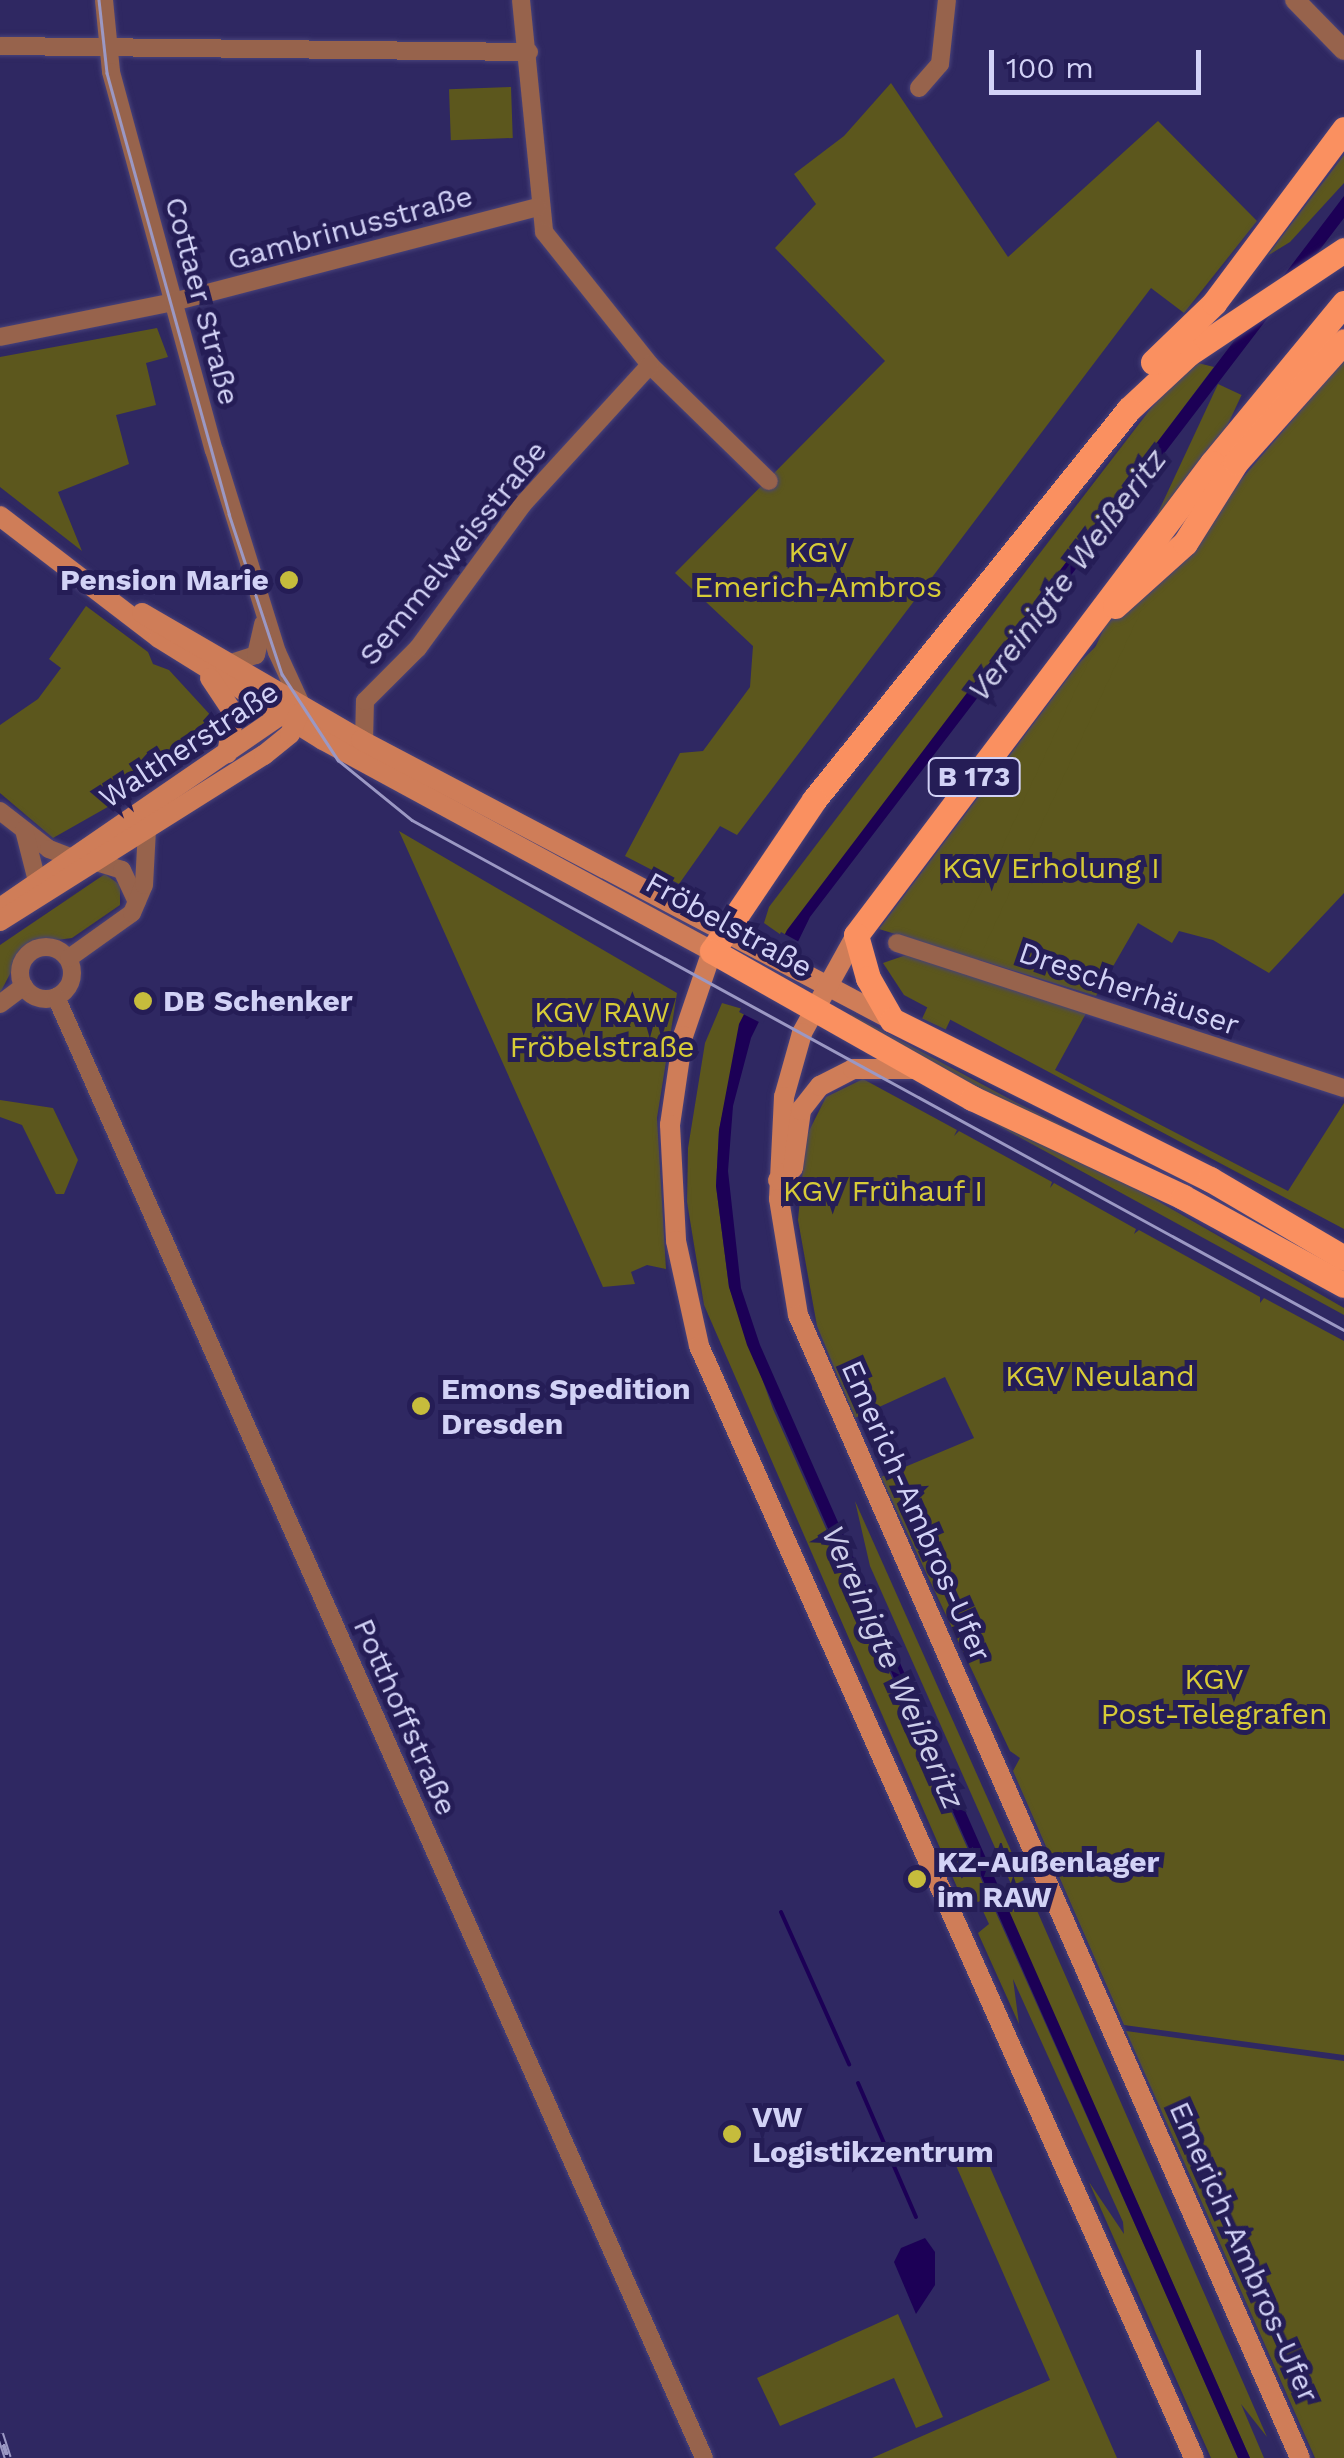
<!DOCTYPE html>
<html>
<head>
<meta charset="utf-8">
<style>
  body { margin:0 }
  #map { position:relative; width:1344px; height:2458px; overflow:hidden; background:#2f2862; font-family:"Work Sans",sans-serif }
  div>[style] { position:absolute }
  .green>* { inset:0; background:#5c571d; transform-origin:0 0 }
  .water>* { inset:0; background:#1c0056 }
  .pier>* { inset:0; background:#2f2862 }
  .stream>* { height:4px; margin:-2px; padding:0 2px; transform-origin:2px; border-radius:2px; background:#1c0056 }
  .roads { filter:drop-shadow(0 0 2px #49437a) drop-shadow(0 0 2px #49437a) }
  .minor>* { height:18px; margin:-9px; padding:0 9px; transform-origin:9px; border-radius:9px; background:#97634c }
  .minor>.ring { margin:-9px; padding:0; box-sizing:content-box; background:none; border:18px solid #97634c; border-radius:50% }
  .tertiary>* { height:20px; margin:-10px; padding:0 10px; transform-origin:10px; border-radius:10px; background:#97634c }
  .secondary>* { height:20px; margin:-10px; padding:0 10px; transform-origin:10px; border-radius:10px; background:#cf7d58 }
  .primary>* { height:25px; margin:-12.5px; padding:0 12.5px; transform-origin:12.5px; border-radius:12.5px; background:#fa9060 }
  .tram>* { height:2.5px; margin:-1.25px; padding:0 1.25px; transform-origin:1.25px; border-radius:1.25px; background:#9b98c4 }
  .rail>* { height:8px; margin-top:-4px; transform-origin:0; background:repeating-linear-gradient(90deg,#251d56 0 11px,#9b98c4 0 22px); box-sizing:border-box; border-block:2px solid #9b98c4 }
  .dots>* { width:28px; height:28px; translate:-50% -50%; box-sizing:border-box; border:5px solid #251d56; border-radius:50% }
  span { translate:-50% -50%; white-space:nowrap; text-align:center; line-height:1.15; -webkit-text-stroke:10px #251d56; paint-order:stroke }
  .shield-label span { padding:2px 8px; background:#251d56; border:2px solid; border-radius:8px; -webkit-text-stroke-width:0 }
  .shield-label { font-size:28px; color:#d2d2f6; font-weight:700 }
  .street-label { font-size:30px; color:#d2d2f6 }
  .park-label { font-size:30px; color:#d7cb37 }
  .poi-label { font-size:30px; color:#d2d2f6; font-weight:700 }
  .right { translate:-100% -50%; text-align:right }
  .left { translate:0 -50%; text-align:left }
  .water-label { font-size:32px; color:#cccde9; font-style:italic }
  .scale { position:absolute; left:989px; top:50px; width:212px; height:45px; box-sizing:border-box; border:5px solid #d2d2f6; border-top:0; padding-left:12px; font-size:30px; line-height:35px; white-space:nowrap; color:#d2d2f6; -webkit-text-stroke:8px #251d56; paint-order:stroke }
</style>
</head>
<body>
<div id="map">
  <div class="green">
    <div style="clip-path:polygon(891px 83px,1008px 257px,1158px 121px,1257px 221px,1184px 313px,1151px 288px,737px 835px,720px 826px,679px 884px,625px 856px,680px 753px,703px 751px,750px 687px,753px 646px,675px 573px,885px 361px,775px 248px,816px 204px,794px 174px,844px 136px)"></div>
    <div style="left:511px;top:87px;width:51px;height:62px;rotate:88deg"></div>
    <div style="clip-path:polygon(1344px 155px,1344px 183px,1290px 242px,1267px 256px)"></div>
    <div style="clip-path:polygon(157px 328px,168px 357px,146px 363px,156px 405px,116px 415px,129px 464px,58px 492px,82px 551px,0 487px,0 357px)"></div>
    <div style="clip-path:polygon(1344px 360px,1344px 893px,1269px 973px,1213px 940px,1179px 931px,1172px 943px,1138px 923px,1096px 996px,879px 929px,1079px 663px,1183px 560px,1239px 482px)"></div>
    <div style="clip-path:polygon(1194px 362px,1214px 367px,784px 937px,764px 923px,769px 907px,861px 786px,1152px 407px)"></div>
    <div style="left:1218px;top:384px;width:26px;height:700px;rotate:25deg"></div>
    <div style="clip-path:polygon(86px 606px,148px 652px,153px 664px,169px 670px,214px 719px,136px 791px,53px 838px,0 793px,0 725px,38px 699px,61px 668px,49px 659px)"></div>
    <div style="clip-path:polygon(399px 831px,677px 993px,657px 1118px,666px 1269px,647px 1265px,631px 1272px,635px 1284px,603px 1287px)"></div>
    <div style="clip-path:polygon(105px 874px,120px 885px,120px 905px,72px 938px,34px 943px,21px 953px,0 993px,0 945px)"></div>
    <div style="clip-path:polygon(909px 954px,1089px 1008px,1055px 1070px,1288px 1191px,1344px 1103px,1344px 1229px,904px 995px,883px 963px)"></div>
    <div style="clip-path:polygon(722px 1003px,746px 1010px,719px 1130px,716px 1186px,729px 1287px,773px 1409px,989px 1897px,978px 1902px,960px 1894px,704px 1305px,687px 1202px,688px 1148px,705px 1043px)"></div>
    <div style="clip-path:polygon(851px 1014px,1015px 1102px,1309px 1248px,1305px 1255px,1031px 1119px,848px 1021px)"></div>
    <div style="clip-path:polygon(863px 1079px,957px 1130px,954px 1136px,959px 1131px,1052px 1182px,1050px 1188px,1054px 1183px,1136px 1229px,1134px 1234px,1139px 1230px,1260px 1297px,1260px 1303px,1264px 1298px,1344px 1341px,1344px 2055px,1124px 2025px,1013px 1771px,1020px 1758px,1010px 1751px,881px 1477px,974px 1438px,945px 1377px,855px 1418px,817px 1326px,798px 1220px,806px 1137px,826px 1097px)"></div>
    <div style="clip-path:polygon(915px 1080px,1109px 1173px,1344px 1308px,1344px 1315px)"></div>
    <div style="clip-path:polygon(0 1100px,53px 1108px,78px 1160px,64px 1194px,56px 1194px,22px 1125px,0 1117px)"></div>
    <div style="clip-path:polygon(855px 1501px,1024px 1880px,1012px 1886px,870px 1566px)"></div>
    <div style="clip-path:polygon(1028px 1890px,1267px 2437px,1241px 2404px,1264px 2458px,1250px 2458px,1004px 1901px)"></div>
    <div style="clip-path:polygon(993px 1906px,1153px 2265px,1238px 2458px,1211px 2458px,1089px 2182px,1124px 2234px,1123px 2222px,1013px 1979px,1019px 2024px,978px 1933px,989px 1924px,983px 1911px)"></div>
    <div style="clip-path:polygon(1126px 2031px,1344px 2061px,1344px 2458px,1315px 2458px)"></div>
    <div style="clip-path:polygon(982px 2149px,1117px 2458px,872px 2458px,1050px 2380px,954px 2161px)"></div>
    <div style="clip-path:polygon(898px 2314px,943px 2417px,916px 2428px,894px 2378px,780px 2426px,757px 2378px)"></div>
  </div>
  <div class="water">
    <div style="clip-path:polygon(1344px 196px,1344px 218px,810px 917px,751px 1038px,733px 1106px,728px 1171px,741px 1288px,760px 1345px,1250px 2458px,1238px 2458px,747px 1345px,729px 1287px,716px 1186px,719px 1130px,739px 1024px,787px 930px)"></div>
    <div style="clip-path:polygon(925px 2238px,935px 2252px,935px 2285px,916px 2314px,894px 2262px,901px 2248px)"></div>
  </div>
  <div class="pier">
    <div style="clip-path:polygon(781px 932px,801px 943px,763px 1024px,739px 1012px)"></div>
  </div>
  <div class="stream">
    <div style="left:781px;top:1912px;width:167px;rotate:65.9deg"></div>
    <div style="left:858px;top:2083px;width:146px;rotate:66.6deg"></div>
  </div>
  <div class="roads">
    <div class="minor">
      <div style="left:104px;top:0;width:72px;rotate:84.4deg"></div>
      <div style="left:111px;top:72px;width:392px;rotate:74.8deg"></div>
      <div style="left:214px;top:450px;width:212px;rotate:72.7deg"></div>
      <div style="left:277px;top:652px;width:55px;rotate:65.3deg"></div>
      <div style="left:521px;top:0;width:233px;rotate:84.3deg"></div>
      <div style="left:544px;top:232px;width:170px;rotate:51.4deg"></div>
      <div style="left:650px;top:365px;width:166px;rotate:44.3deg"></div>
      <div style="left:0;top:46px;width:529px;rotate:0.65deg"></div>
      <div style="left:919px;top:88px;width:32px;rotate:-49deg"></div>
      <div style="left:940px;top:64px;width:64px;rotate:-83.8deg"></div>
      <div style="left:0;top:337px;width:177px;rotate:-11.4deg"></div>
      <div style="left:173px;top:302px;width:376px;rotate:-14.6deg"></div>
      <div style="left:231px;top:663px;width:26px;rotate:-18deg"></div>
      <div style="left:256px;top:655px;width:32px;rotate:-77deg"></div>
      <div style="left:364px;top:741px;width:40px;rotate:-88.6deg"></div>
      <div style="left:365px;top:701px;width:75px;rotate:-45deg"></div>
      <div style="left:418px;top:648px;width:178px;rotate:-53.9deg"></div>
      <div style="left:523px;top:504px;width:188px;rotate:-47.6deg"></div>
      <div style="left:0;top:811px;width:62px;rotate:37.8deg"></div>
      <div style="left:49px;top:849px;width:25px;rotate:21deg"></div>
      <div style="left:24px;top:830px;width:53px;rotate:75.7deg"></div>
      <div style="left:96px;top:862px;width:27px;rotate:17deg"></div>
      <div style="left:122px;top:870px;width:35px;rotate:65deg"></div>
      <div style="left:897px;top:943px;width:470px;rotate:18deg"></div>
      <div class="ring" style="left:20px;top:947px;width:34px;height:34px"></div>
      <div style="left:69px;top:958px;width:77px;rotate:-35.5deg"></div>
      <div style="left:132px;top:913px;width:30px;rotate:-67deg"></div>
      <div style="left:144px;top:885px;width:56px;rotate:-86.9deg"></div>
      <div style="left:56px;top:997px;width:1598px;rotate:66.08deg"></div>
      <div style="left:0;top:1004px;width:30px;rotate:-37deg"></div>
    </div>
    <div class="tertiary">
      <div style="left:1295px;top:0;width:70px;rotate:45.6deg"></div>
    </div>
    <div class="secondary">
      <div style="left:0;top:516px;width:200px;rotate:37.5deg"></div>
      <div style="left:159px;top:638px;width:193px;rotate:31.9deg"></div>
      <div style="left:323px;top:740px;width:443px;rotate:28.5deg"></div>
      <div style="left:712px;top:951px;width:90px;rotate:108.8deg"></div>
      <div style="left:683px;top:1036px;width:90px;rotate:98.3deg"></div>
      <div style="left:670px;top:1125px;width:116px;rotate:87deg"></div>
      <div style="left:676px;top:1241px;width:107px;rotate:77.6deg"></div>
      <div style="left:699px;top:1346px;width:1217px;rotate:66deg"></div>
      <div style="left:142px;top:613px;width:253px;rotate:30.1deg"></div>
      <div style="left:361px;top:740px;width:600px;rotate:27.8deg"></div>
      <div style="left:210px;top:678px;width:43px;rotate:56.3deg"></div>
      <div style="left:234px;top:714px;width:40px;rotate:100deg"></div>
      <div style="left:0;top:908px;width:352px;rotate:-34.5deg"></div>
      <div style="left:0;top:921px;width:312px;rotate:-32.2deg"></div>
      <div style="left:264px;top:755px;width:33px;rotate:-39deg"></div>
      <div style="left:290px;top:734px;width:22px;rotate:-66deg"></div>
      <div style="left:856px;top:935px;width:112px;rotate:118.9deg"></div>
      <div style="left:802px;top:1033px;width:66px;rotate:105.7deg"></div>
      <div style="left:784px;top:1097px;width:102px;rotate:92.8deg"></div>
      <div style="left:779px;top:1199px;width:118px;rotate:80.7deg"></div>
      <div style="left:798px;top:1315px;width:1248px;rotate:66.29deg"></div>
      <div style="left:778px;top:1180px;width:19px;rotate:-39deg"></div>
      <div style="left:793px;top:1168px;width:59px;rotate:-82.1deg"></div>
      <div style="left:801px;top:1110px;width:31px;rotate:-52deg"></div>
      <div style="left:820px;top:1086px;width:37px;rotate:-27deg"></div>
      <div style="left:853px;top:1069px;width:62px"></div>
    </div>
    <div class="primary">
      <div style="left:1344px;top:250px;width:187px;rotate:146.3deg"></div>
      <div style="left:1188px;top:354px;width:81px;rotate:137deg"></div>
      <div style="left:1129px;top:409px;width:502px;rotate:128.86deg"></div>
      <div style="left:814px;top:800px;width:182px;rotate:124deg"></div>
      <div style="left:712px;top:951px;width:299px;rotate:29.5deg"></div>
      <div style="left:972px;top:1098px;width:233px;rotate:25.1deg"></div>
      <div style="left:1183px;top:1197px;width:183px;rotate:28.7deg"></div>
      <div style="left:1344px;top:303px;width:207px;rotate:129.5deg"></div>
      <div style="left:1212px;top:463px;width:591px;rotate:127.02deg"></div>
      <div style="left:856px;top:935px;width:45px;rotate:74.4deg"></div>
      <div style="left:868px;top:978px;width:48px;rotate:60.3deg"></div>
      <div style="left:892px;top:1020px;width:356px;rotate:26.6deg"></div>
      <div style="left:1210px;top:1179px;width:156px;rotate:30.5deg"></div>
      <div style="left:1153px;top:362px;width:85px;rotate:-44deg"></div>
      <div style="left:1214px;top:303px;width:217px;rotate:-53.2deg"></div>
      <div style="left:1115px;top:606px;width:94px;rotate:-42deg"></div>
      <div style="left:1185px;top:543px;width:96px;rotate:-57.8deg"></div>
      <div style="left:1236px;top:462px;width:162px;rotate:-48.2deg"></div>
    </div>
  </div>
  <div class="tram">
    <div style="left:99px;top:0;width:73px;rotate:83.7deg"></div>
    <div style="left:107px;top:73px;width:458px;rotate:74.5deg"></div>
    <div style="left:229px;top:514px;width:169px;rotate:71.7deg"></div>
    <div style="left:282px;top:674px;width:103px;rotate:56.9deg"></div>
    <div style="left:338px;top:760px;width:95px;rotate:39deg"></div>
    <div style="left:412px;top:820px;width:1062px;rotate:28.69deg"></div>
  </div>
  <div class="rail">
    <div style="left:0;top:2434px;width:25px;rotate:72deg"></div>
  </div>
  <div class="dots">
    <div style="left:289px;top:580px;background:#c6bc3c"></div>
    <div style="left:143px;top:1001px;background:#c6bc3c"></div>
    <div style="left:421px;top:1406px;background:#c6bc3c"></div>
    <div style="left:917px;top:1879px;background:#c6bc3c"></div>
    <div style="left:732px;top:2134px;background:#c6bc3c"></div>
  </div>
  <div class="shield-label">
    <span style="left:974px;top:777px">B 173</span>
  </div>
  <div class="street-label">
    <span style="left:350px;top:228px;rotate:-15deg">Gambrinusstraße</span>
    <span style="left:202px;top:301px;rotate:75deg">Cottaer Straße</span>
    <span style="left:453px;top:553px;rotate:-51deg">Semmelweisstraße</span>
    <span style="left:189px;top:745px;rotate:-33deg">Waltherstraße</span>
    <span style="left:729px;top:925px;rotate:29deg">Fröbelstraße</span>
    <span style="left:1129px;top:989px;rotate:19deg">Drescherhäuser</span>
    <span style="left:916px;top:1511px;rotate:66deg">Emerich-Ambros-Ufer</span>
    <span style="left:405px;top:1717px;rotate:66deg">Potthoffstraße</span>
    <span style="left:1244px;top:2252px;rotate:66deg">Emerich-Ambros-Ufer</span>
  </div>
  <div class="park-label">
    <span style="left:818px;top:569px">KGV<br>Emerich-Ambros</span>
    <span style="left:1051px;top:868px">KGV Erholung I</span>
    <span style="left:602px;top:1029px">KGV RAW<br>Fröbelstraße</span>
    <span style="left:883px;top:1191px">KGV Frühauf I</span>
    <span style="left:1100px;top:1376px">KGV Neuland</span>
    <span style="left:1214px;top:1696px">KGV<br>Post-Telegrafen</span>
  </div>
  <div class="poi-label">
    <span class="right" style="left:269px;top:580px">Pension Marie</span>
    <span class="left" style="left:163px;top:1001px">DB Schenker</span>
    <span class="left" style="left:441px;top:1406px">Emons Spedition<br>Dresden</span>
    <span class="left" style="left:937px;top:1879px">KZ-Außenlager<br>im RAW</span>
    <span class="left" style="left:752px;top:2134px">VW<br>Logistikzentrum</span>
  </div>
  <div class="water-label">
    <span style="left:1067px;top:575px;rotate:-53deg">Vereinigte Weißeritz</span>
    <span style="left:893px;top:1667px;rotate:66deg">Vereinigte Weißeritz</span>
  </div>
  <div class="scale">100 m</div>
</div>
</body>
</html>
